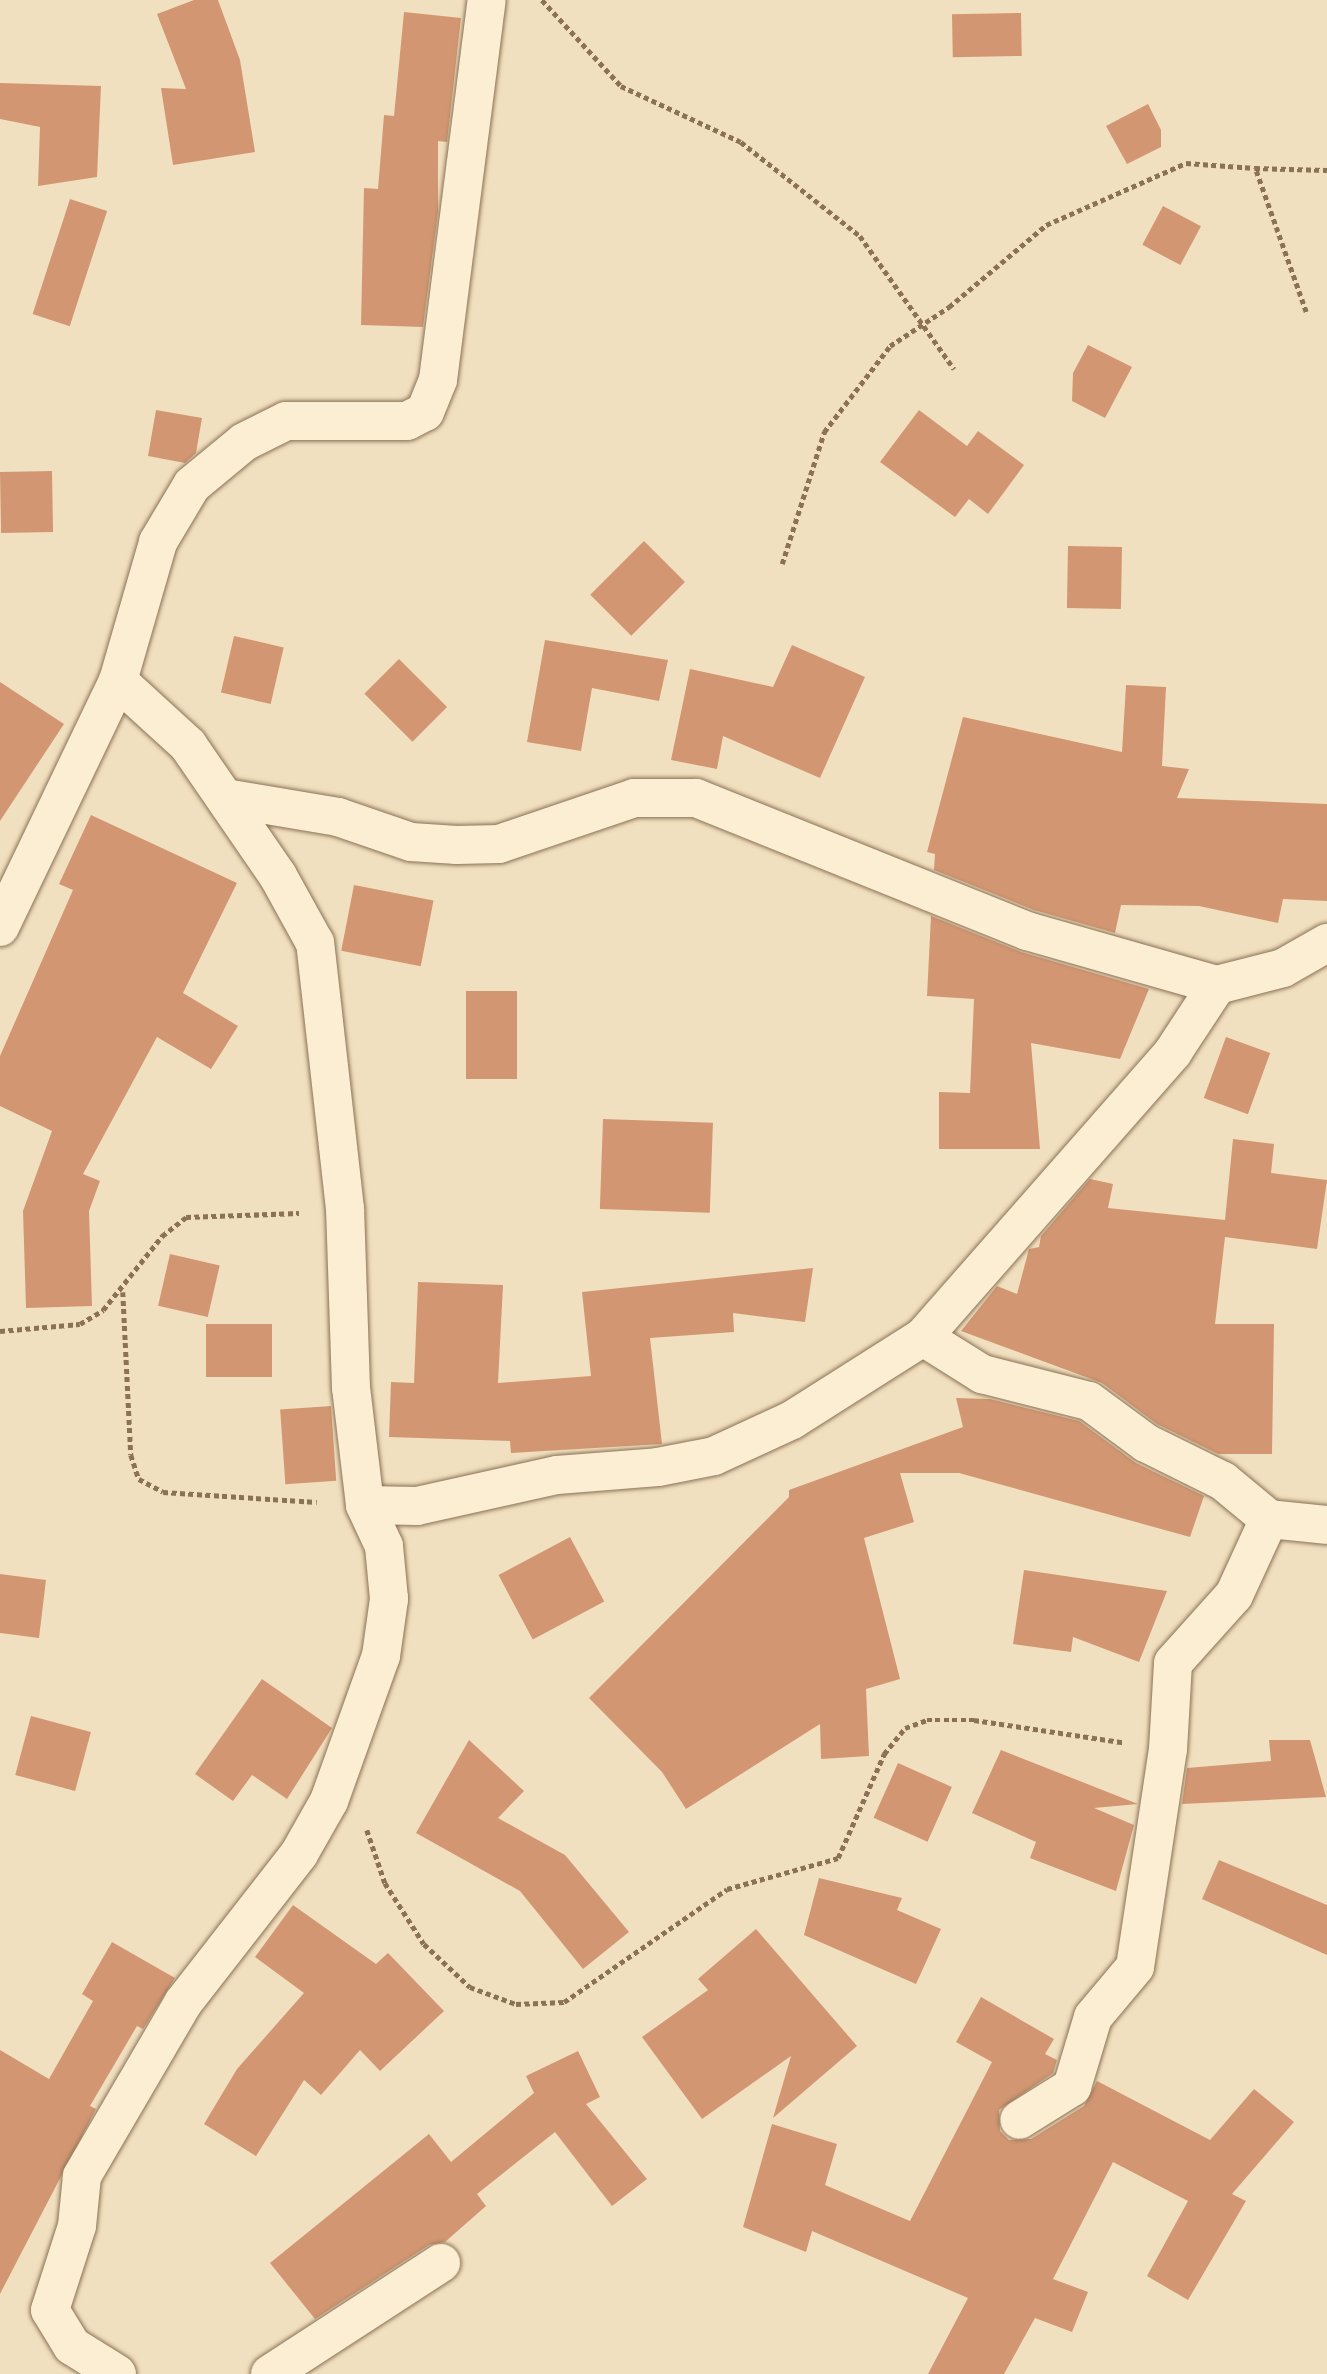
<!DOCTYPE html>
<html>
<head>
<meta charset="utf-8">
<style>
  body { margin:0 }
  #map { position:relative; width:1327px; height:2374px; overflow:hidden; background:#f1e0bf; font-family:Bitter,serif }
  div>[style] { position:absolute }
  .building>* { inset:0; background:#d29772; transform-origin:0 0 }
  .path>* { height:4.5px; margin-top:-2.25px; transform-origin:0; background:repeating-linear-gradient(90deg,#8b7156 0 5px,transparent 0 8.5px) }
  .roads { filter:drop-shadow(0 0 2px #8b7156) drop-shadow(0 0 2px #8b7156) }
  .minor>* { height:38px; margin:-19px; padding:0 19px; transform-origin:19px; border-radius:19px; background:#fbeed3 }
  span { translate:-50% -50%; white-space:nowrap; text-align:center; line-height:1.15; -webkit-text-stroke:6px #f8ebcf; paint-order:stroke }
</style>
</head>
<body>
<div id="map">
  <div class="building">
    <div style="clip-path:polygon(194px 0,218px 0,240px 60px,255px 152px,173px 165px,161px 88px,186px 89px,157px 14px)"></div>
    <div style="clip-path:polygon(404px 12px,461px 18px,447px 142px,438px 141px,438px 212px,423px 327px,361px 325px,364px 188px,378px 189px,384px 115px,394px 116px)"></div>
    <div style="left:1021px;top:13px;width:43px;height:69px;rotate:89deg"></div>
    <div style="clip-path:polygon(0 83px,101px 86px,97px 177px,38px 186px,40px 127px,0 119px)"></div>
    <div style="clip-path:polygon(1148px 104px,1161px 130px,1161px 147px,1127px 164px,1106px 126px)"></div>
    <div style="left:70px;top:199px;width:39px;height:121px;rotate:18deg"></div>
    <div style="left:1163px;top:206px;width:43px;height:44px;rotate:28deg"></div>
    <div style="clip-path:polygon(1088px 345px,1132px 367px,1105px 418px,1072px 401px,1073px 373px)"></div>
    <div style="clip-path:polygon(156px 410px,202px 418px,196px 453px,185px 463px,148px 456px)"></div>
    <div style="clip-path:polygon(919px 410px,967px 446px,978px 431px,1024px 465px,988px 514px,969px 499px,955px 517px,880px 462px)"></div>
    <div style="left:52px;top:471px;width:61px;height:52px;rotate:89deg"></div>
    <div style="left:644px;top:541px;width:58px;height:76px;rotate:45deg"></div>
    <div style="left:1068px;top:546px;width:54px;height:62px;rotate:1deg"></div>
    <div style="left:234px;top:636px;width:51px;height:58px;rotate:13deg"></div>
    <div style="clip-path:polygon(545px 640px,668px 660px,659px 701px,592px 688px,581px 751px,527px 742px)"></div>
    <div style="clip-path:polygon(792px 645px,865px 677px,820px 778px,723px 736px,717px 769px,671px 760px,690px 669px,773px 687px)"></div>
    <div style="left:399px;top:659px;width:68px;height:49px;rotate:45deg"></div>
    <div style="clip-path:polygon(0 682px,64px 724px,0 821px)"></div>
    <div style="clip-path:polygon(1126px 685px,1166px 687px,1162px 766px,1189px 769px,1177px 798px,1327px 804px,1327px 901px,1283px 899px,1278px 923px,1199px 906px,1121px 905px,1115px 933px,1034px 910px,934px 870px,935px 854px,927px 852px,963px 717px,1122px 752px)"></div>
    <div style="clip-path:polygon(91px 815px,237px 883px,183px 993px,238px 1026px,211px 1069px,157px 1037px,83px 1174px,100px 1181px,89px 1211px,92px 1306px,26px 1308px,23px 1211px,52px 1131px,0 1106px,0 1056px,73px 890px,59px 884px)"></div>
    <div style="left:354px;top:885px;width:81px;height:67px;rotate:11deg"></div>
    <div style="clip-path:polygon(931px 916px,1021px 952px,1149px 989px,1120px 1059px,1031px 1043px,1040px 1149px,939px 1149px,939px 1092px,970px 1093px,974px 999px,927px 996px)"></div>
    <div style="left:466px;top:991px;width:51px;height:88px"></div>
    <div style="left:1226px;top:1037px;width:47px;height:65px;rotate:20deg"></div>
    <div style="left:603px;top:1119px;width:110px;height:90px;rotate:2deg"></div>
    <div style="clip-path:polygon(1233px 1139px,1274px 1144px,1271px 1173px,1327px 1180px,1317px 1249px,1225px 1237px,1215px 1324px,1274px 1324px,1272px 1454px,1218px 1454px,1157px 1424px,1102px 1383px,961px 1331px,997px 1286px,1017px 1294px,1029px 1249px,1039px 1247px,1041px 1236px,1090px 1179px,1113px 1184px,1108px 1208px,1225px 1220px)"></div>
    <div style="left:170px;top:1254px;width:51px;height:53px;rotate:13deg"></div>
    <div style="clip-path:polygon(813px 1268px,805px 1322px,733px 1313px,734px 1332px,650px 1338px,662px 1444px,511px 1453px,510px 1441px,389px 1437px,391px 1382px,414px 1383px,418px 1282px,503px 1285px,498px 1383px,591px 1376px,582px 1292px)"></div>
    <div style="left:206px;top:1324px;width:66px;height:53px"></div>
    <div style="clip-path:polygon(956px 1398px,990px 1399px,1079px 1421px,1136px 1463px,1204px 1496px,1190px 1537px,959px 1473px,900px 1473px,914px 1522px,864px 1538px,900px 1679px,866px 1689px,869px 1756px,821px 1759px,820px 1724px,686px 1809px,662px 1772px,589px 1698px,789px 1497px,789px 1490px,963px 1427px)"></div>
    <div style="left:331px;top:1406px;width:75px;height:51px;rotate:86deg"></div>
    <div style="left:570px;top:1537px;width:73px;height:81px;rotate:62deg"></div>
    <div style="clip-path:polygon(1024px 1570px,1167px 1591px,1139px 1662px,1073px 1637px,1071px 1652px,1013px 1644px)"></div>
    <div style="clip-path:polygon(0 1574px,46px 1580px,39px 1638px,0 1633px)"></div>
    <div style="clip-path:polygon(262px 1679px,332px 1728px,287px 1799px,252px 1775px,233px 1801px,195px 1774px)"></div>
    <div style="left:31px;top:1716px;width:62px;height:61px;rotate:15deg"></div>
    <div style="clip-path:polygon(469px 1740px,524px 1791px,498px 1818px,565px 1855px,629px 1932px,583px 1969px,520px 1891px,416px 1833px)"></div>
    <div style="clip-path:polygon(1269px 1740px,1310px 1740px,1326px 1797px,1182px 1804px,1187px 1768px,1271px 1761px)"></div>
    <div style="clip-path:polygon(1001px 1750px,1138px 1804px,1094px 1808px,1134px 1825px,1116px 1891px,1030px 1858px,1036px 1842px,972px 1813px)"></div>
    <div style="left:898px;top:1763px;width:59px;height:60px;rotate:24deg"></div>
    <div style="clip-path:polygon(1219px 1860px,1327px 1905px,1327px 1955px,1202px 1899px)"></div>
    <div style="clip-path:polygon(819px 1878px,902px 1898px,897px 1910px,941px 1929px,916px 1984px,804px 1935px)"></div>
    <div style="clip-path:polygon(293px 1905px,376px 1964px,388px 1953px,444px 2011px,380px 2071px,360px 2050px,321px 2095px,304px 2080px,256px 2156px,204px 2124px,237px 2069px,304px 1993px,255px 1957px)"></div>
    <div style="clip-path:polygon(756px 1929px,857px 2046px,773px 2118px,791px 2056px,702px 2119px,642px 2037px,708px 1990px,698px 1979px)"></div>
    <div style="clip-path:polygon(112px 1942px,175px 1978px,143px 2029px,137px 2026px,90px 2106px,96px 2109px,0 2294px,0 2050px,49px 2079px,93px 2001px,82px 1994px)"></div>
    <div style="clip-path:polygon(981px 1997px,1054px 2039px,1045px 2054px,1057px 2060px,1053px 2073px,999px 2110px,1000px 2131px,1009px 2140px,1031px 2139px,1084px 2106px,1097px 2081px,1210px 2140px,1254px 2089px,1294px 2122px,1232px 2194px,1246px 2201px,1188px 2300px,1147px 2276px,1188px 2201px,1113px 2162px,1053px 2279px,1088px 2292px,1072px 2332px,1035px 2318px,1004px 2374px,928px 2374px,968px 2298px,812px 2231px,806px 2252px,743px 2227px,772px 2124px,837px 2144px,825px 2185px,910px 2221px,992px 2062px,956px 2042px)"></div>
    <div style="clip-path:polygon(578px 2051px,600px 2097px,586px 2104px,647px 2179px,612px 2206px,555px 2132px,477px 2194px,486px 2206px,445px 2242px,429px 2245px,315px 2319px,270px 2263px,429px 2134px,451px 2162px,534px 2093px,526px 2076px)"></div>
  </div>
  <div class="path">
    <div style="left:542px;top:0;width:117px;rotate:47.4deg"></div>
    <div style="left:621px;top:86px;width:132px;rotate:25deg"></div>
    <div style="left:741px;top:142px;width:152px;rotate:38.3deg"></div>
    <div style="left:860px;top:236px;width:163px;rotate:54.7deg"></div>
    <div style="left:1306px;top:312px;width:153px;rotate:-109.5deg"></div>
    <div style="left:1255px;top:168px;width:72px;rotate:1.6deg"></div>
    <div style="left:782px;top:564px;width:139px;rotate:-72.3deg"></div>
    <div style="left:824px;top:432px;width:108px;rotate:-52.5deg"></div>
    <div style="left:890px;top:346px;width:71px;rotate:-33.5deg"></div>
    <div style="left:949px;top:307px;width:127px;rotate:-40.2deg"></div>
    <div style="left:1046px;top:225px;width:153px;rotate:-23.9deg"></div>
    <div style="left:1186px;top:163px;width:69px;rotate:4.1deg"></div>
    <div style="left:123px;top:1292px;width:163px;rotate:87.2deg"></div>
    <div style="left:131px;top:1455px;width:25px;rotate:72deg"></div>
    <div style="left:139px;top:1479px;width:27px;rotate:28deg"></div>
    <div style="left:163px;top:1492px;width:154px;rotate:3.7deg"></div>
    <div style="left:0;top:1331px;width:80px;rotate:-5deg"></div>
    <div style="left:80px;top:1324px;width:27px;rotate:-31deg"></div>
    <div style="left:103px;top:1310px;width:95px;rotate:-51.4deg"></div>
    <div style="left:162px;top:1236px;width:31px;rotate:-38deg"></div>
    <div style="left:186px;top:1217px;width:113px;rotate:-2deg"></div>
    <div style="left:367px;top:1830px;width:56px;rotate:71.2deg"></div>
    <div style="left:385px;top:1883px;width:72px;rotate:57.4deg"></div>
    <div style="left:424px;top:1944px;width:63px;rotate:43.1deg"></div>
    <div style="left:470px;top:1987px;width:49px;rotate:20.3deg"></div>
    <div style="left:516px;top:2004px;width:48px;rotate:-2.4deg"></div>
    <div style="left:564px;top:2002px;width:198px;rotate:-34.7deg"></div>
    <div style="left:727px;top:1889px;width:115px;rotate:-15.6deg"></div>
    <div style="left:838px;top:1858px;width:114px;rotate:-66.1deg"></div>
    <div style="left:884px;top:1754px;width:33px;rotate:-51deg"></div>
    <div style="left:905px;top:1728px;width:23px;rotate:-20deg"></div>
    <div style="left:927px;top:1720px;width:47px"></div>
    <div style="left:974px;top:1720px;width:150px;rotate:8.5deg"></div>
  </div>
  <div class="roads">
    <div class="minor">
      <div style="left:225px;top:798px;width:115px;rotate:9.5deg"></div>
      <div style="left:338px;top:817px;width:77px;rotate:18.9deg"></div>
      <div style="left:411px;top:842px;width:46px;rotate:3.7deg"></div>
      <div style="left:457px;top:845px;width:42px;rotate:-1.4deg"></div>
      <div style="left:499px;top:844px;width:143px;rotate:-18.8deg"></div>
      <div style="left:634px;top:798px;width:62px"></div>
      <div style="left:696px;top:798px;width:357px;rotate:21.9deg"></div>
      <div style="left:1027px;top:931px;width:198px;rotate:15.9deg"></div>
      <div style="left:1217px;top:985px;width:68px;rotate:-14.4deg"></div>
      <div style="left:1283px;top:968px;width:51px;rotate:-29.6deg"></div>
      <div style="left:0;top:927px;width:273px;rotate:-64.4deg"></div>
      <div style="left:118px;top:681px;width:145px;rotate:-73.9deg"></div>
      <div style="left:158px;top:542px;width:66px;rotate:-59.2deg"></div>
      <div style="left:192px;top:485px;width:67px;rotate:-39.6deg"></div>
      <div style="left:244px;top:442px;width:47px;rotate:-26.6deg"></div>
      <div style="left:286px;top:421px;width:121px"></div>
      <div style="left:407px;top:421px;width:20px;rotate:-27deg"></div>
      <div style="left:425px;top:412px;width:35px;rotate:-68deg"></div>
      <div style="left:438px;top:380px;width:383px;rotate:-82.7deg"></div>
      <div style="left:923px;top:1337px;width:70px;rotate:32.1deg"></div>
      <div style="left:982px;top:1374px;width:110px;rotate:14.2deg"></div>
      <div style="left:1089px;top:1401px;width:71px;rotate:36.4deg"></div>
      <div style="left:1146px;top:1443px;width:86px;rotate:26.3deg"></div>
      <div style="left:1223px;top:1481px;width:60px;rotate:39.6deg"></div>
      <div style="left:1269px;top:1519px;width:84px;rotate:114.7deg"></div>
      <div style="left:1234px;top:1595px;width:91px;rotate:131.9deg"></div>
      <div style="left:1173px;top:1663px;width:86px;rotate:93.3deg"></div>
      <div style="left:1168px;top:1749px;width:220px;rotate:98.6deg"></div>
      <div style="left:1135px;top:1967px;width:65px;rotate:130deg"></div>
      <div style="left:1093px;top:2017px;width:73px;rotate:106.7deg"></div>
      <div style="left:1072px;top:2087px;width:62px;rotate:148.1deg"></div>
      <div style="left:365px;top:1505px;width:52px;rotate:1.1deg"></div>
      <div style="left:417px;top:1506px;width:143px;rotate:-12.5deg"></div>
      <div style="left:557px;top:1475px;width:101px;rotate:-4.5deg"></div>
      <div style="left:658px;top:1467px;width:57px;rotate:-11.1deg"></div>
      <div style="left:714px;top:1456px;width:86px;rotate:-24.8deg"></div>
      <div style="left:792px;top:1420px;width:155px;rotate:-32.4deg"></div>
      <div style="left:923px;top:1337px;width:379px;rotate:-48.7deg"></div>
      <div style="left:1173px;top:1052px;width:80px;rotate:-56.7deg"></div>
      <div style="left:1269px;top:1519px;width:58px;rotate:5.9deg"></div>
      <div style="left:117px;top:2374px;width:53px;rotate:-148.1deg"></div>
      <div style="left:72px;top:2346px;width:42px;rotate:-121.4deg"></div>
      <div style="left:50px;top:2310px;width:88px;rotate:-72.2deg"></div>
      <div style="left:77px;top:2226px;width:50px;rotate:-84.3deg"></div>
      <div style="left:82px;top:2176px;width:200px;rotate:-59.7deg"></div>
      <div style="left:183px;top:2003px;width:189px;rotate:-52.1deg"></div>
      <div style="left:299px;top:1854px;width:61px;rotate:-60.5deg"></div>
      <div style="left:329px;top:1801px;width:154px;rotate:-70.3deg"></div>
      <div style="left:381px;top:1656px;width:58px;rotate:-82deg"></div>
      <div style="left:389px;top:1599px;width:53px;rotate:-95.4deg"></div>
      <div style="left:384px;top:1546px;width:45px;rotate:-114.9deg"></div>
      <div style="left:365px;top:1505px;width:118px;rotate:-96.8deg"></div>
      <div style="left:351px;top:1388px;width:179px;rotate:-91.9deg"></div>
      <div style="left:345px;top:1209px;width:268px;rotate:-96.4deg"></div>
      <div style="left:315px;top:943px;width:77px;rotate:-118.9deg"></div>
      <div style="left:278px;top:876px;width:159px;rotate:-124.5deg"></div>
      <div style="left:188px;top:745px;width:95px;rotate:-137.6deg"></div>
      <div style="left:270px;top:2374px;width:204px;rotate:-33deg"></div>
    </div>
  </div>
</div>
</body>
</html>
